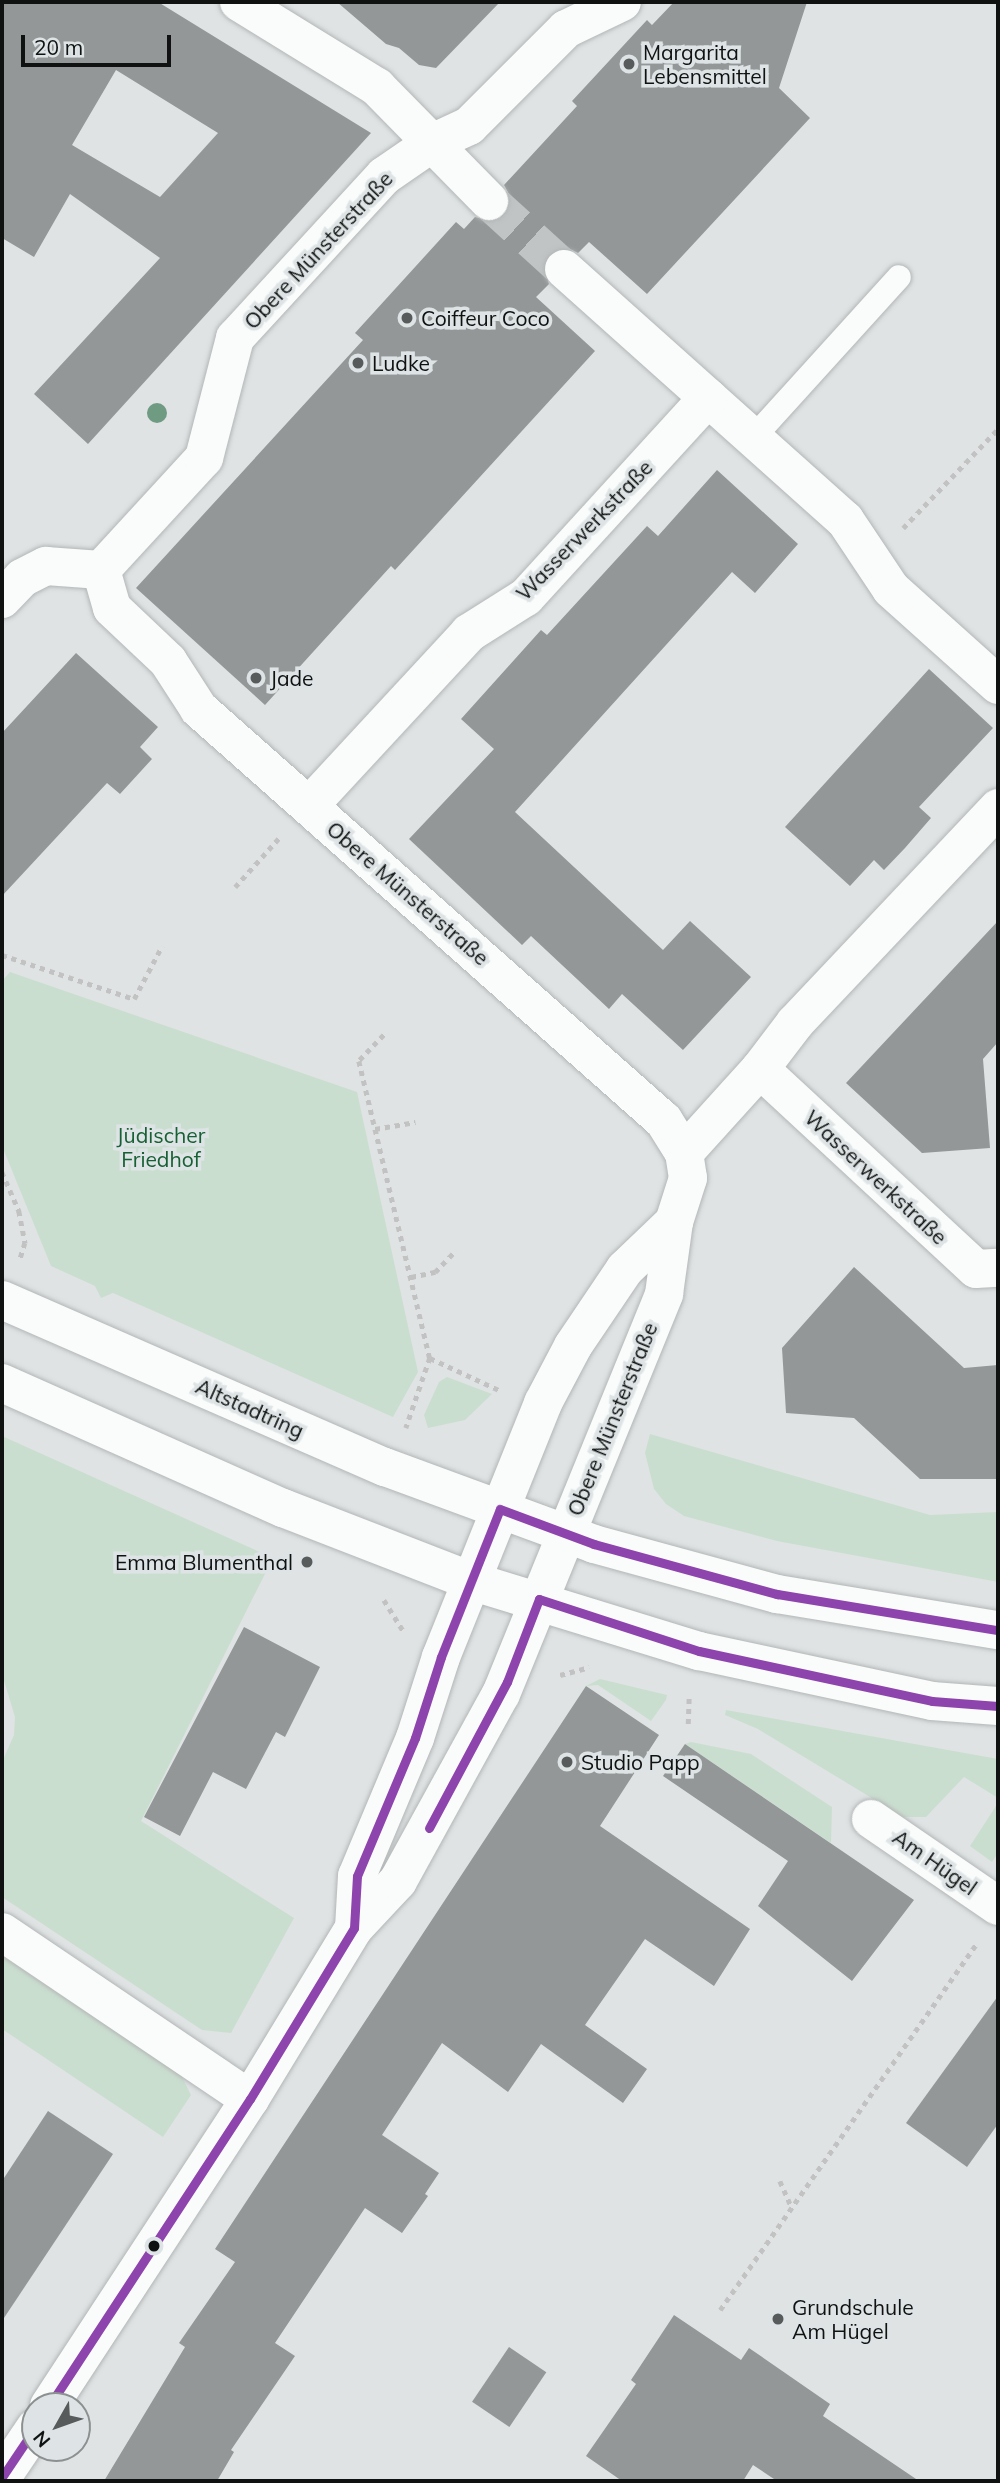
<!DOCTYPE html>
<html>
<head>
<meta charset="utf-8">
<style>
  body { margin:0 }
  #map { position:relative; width:1000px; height:2483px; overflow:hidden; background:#dfe3e4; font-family:Mulish,sans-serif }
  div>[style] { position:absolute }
  .green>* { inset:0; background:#caded0 }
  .building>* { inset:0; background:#949798; transform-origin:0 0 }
  .street-tunnel>* { height:38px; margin-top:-19px; transform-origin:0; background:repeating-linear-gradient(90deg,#c0c4c4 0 38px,transparent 0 57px) }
  .path>* { height:4.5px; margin-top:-2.25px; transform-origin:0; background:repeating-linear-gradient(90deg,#c2c2c2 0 5px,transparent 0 10px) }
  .roads { filter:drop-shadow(0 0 2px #b3b6b6) drop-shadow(0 0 2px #b3b6b6) }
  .lane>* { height:24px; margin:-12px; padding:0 12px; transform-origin:12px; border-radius:12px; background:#fafbfb }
  .street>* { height:38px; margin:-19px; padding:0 19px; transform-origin:19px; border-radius:19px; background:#fafbfb }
  .secondary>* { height:38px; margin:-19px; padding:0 19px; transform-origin:19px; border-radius:19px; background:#fafbfb }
  .bus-1>* { height:9px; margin:-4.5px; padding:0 4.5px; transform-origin:4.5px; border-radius:4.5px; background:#8e44ad }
  .trees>* { width:20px; height:20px; margin:-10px; border-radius:50%; background:#709b83 }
  .dots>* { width:19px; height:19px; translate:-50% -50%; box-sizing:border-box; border:4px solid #dee4e5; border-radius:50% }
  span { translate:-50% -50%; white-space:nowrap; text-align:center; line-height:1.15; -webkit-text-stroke:7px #dee4e5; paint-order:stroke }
  .poi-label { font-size:21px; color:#101212 }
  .left { translate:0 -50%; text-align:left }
  .right { translate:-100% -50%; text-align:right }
  .street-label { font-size:21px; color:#101212 }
  .park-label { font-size:21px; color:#166033 }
  .frame { position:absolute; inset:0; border:4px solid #101212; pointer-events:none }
  .north { position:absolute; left:21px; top:2392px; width:70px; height:70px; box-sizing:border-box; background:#dee4e5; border:2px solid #8c9091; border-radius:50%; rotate:230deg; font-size:19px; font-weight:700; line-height:28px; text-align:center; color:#101212 }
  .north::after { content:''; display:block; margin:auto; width:24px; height:32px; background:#585b5c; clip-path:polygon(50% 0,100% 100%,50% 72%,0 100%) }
  .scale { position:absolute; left:21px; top:35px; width:150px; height:32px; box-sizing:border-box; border:4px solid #101212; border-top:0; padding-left:9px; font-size:21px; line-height:24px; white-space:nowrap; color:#101212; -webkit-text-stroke:5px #dee4e5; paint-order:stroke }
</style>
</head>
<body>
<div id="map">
  <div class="green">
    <div style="clip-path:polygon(10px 972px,357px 1092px,418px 1372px,393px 1417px,113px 1293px,101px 1298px,95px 1286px,51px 1266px,2px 1146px,2px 981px)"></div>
    <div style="clip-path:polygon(447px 1377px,492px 1394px,465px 1420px,428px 1428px,424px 1415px,439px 1382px)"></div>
    <div style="clip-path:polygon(650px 1434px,930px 1515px,998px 1512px,998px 1582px,777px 1541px,684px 1516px,666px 1504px,654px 1489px,645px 1453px)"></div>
    <div style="clip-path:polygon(2px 1436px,273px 1558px,141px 1821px,294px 1918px,231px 2033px,202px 2030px,2px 1897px,2px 1762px,14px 1735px,15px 1717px,2px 1674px)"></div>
    <div style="clip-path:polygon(600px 1679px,667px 1695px,666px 1700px,651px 1721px,598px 1685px,586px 1686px)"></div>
    <div style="clip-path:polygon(726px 1710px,998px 1759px,998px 1798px,964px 1777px,926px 1817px,903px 1817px,758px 1729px,725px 1715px)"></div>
    <div style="clip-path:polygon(691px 1742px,751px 1754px,832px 1807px,831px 1843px,685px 1744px)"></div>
    <div style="clip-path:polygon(998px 1803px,998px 1853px,992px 1862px,970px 1846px)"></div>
    <div style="clip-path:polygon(2px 1956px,181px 2075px,191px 2095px,163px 2137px,2px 2029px)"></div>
  </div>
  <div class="building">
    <div style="clip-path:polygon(evenodd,2px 2px,158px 2px,371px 133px,88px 444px,34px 394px,160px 258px,70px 194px,34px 257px,2px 238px,2px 2px,116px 70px,218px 133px,160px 197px,72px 145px,116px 70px)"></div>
    <div style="clip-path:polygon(337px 2px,500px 2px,436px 68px,419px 65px,399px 48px,386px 44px)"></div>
    <div style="clip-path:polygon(674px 2px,807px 2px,779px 88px,810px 118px,647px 294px,589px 242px,578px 253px,568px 248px,548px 254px,543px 265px,549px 284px,536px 297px,595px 351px,395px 570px,391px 566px,265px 705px,136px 588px,363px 340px,355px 333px,456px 222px,464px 229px,475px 217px,494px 222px,505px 216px,510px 196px,504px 185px,577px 106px,572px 101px,647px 20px,652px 25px)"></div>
    <div style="clip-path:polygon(717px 470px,798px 544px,755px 593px,732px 572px,515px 812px,663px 950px,690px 921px,751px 977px,683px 1050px,622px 994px,609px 1009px,531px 936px,522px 945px,409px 839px,494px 749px,461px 719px,541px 630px,547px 635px,647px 526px,658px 536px)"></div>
    <div style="clip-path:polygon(76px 653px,158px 727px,140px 747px,152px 759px,120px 794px,107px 783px,2px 896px,2px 733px)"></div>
    <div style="clip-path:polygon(929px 669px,993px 728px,919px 807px,931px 818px,905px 848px,884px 870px,874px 860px,850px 886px,785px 827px)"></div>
    <div style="clip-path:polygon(998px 921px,998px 1042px,983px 1059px,990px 1148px,922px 1153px,846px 1083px)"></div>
    <div style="clip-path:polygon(854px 1267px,964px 1368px,998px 1365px,998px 1479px,920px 1479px,854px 1418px,786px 1413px,782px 1348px)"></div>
    <div style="clip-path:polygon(244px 1627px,320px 1667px,285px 1737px,276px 1732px,246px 1789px,213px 1772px,180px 1836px,144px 1817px)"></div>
    <div style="clip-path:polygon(586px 1686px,659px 1735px,600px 1826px,750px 1929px,714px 1986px,645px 1939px,585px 2025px,647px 2069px,623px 2103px,541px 2044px,508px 2092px,442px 2043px,382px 2135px,439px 2173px,425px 2194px,428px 2196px,402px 2233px,365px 2208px,275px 2343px,295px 2356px,231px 2450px,234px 2452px,217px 2481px,104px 2481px,185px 2347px,179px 2343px,235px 2262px,215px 2249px)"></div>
    <div style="clip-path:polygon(685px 1744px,914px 1900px,852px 1981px,758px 1906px,788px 1861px,663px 1776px)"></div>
    <div style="clip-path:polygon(998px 1996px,998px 2124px,967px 2167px,906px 2123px)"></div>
    <div style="clip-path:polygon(48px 2111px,113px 2154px,2px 2321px,2px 2181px)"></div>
    <div style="clip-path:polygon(674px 2315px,741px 2360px,749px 2348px,830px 2404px,823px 2416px,919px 2481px,777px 2481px,753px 2465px,743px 2481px,622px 2481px,586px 2456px,636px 2384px,631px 2380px)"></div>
    <div style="left:509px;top:2347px;width:45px;height:66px;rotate:34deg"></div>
  </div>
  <div class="street-tunnel">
    <div style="left:489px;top:201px;width:101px;rotate:42.2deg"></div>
  </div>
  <div class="path">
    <div style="left:903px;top:528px;width:137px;rotate:-46.2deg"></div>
    <div style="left:235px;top:887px;width:66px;rotate:-48.1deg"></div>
    <div style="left:2px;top:955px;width:139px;rotate:18.4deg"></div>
    <div style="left:134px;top:999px;width:60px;rotate:-62.2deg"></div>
    <div style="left:384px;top:1035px;width:36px;rotate:134deg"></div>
    <div style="left:359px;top:1061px;width:305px;rotate:76.6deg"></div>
    <div style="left:430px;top:1358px;width:74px;rotate:108.9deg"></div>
    <div style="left:375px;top:1129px;width:41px;rotate:-9.9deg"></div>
    <div style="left:2px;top:1172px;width:43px;rotate:66.4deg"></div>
    <div style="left:19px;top:1211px;width:33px;rotate:79deg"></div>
    <div style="left:25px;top:1243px;width:17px;rotate:107deg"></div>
    <div style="left:411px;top:1277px;width:25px;rotate:-12deg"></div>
    <div style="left:435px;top:1272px;width:30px;rotate:-46deg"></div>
    <div style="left:430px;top:1358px;width:76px;rotate:24.9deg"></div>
    <div style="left:384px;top:1600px;width:36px;rotate:58deg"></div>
    <div style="left:560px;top:1675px;width:30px;rotate:-15deg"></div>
    <div style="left:688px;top:1724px;width:30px;rotate:-88deg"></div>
    <div style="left:780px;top:2181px;width:27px;rotate:66deg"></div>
    <div style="left:720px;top:2310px;width:447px;rotate:-55deg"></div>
  </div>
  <div class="roads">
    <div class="lane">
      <div style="left:753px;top:438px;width:217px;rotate:-47.8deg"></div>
    </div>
    <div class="street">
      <div style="left:239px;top:2px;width:162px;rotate:31.6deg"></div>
      <div style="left:377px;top:87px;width:160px;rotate:45.5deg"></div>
      <div style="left:564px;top:269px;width:377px;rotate:41.8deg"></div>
      <div style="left:845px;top:520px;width:83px;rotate:56.3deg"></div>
      <div style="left:891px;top:589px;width:144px;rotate:41.9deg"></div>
      <div style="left:2px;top:599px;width:29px;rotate:-46deg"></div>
      <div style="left:22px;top:578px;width:27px;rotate:-27deg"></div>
      <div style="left:46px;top:566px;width:55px;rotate:4.2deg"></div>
      <div style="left:101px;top:570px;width:152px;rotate:-47.4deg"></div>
      <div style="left:204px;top:458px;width:124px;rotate:-75.5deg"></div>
      <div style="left:235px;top:338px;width:220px;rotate:-47.4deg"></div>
      <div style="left:384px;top:176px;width:58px;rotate:-34.5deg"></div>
      <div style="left:432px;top:143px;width:41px;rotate:-24.7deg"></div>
      <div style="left:469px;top:126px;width:137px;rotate:-45deg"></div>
      <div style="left:566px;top:29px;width:62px;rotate:-25.7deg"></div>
      <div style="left:309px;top:806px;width:236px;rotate:-47.2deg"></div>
      <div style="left:469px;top:633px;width:67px;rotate:-32.3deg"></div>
      <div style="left:526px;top:597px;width:270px;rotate:-47.6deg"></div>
      <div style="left:760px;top:1069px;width:294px;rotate:42.8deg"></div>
      <div style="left:976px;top:1269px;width:22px;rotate:-3deg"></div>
      <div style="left:684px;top:1153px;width:113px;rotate:-47.9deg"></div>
      <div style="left:760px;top:1069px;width:58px;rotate:-52.7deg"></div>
      <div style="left:795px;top:1023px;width:296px;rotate:-46.6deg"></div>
      <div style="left:871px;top:1819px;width:154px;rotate:34.4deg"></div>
      <div style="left:354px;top:1928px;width:52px;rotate:-86.7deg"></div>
      <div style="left:357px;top:1876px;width:150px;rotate:-67.2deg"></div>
      <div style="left:415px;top:1738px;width:85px;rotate:-72.2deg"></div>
      <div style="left:441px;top:1657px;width:274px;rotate:-68.1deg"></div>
      <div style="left:543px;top:1403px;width:64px;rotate:-62.2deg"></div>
      <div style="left:573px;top:1346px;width:93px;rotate:-56deg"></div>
      <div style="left:625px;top:1269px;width:68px;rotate:-43.8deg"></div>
      <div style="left:2px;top:1932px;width:299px;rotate:34deg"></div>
      <div style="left:49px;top:2406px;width:367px;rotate:-56.8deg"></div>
      <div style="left:250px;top:2099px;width:200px;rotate:-58.7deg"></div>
      <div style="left:354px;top:1928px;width:64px;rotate:-46.9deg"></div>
      <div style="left:398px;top:1881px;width:213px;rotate:-61.2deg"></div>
      <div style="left:501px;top:1694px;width:432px;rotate:-67.8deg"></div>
      <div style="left:664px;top:1294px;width:73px;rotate:-82.1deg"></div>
      <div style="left:674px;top:1222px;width:46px;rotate:-72.3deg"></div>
      <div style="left:688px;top:1178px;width:25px;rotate:-99deg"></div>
      <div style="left:684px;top:1153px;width:39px;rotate:-122deg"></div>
      <div style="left:663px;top:1120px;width:620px;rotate:-138.47deg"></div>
      <div style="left:199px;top:709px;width:57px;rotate:-122.9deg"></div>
      <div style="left:168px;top:661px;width:77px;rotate:-136.6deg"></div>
      <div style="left:112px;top:608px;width:40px;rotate:-106deg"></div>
      <div style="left:2px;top:2477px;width:59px;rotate:-56deg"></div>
    </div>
    <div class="secondary">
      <div style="left:2px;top:1300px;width:418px;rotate:23.6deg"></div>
      <div style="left:385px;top:1467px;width:223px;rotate:20.2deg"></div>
      <div style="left:594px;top:1544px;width:190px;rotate:15.3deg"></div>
      <div style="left:777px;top:1594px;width:224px;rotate:9.3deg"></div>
      <div style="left:2px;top:1383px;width:308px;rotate:24deg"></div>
      <div style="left:283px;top:1508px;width:202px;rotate:21.2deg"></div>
      <div style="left:471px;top:1581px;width:239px;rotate:17.1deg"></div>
      <div style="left:699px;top:1651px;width:238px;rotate:12.1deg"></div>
      <div style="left:932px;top:1701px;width:66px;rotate:4.3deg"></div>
    </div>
  </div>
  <div class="bus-1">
    <div style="left:429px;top:1828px;width:166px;rotate:-61.9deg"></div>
    <div style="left:507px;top:1682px;width:89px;rotate:-68.9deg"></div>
    <div style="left:539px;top:1599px;width:168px;rotate:18deg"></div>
    <div style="left:699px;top:1651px;width:238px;rotate:12.1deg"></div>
    <div style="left:932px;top:1701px;width:66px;rotate:4.3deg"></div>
    <div style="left:49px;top:2406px;width:367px;rotate:-56.8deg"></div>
    <div style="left:250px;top:2099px;width:200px;rotate:-58.7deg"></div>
    <div style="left:354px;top:1928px;width:52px;rotate:-86.7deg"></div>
    <div style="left:357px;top:1876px;width:150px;rotate:-67.2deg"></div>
    <div style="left:415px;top:1738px;width:85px;rotate:-72.2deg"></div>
    <div style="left:441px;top:1657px;width:159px;rotate:-68.3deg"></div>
    <div style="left:500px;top:1509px;width:100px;rotate:20.4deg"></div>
    <div style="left:594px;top:1544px;width:190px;rotate:15.3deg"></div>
    <div style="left:777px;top:1594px;width:224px;rotate:9.3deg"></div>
    <div style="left:2px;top:2477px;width:59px;rotate:-56deg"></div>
  </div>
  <div class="trees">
    <div style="left:157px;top:413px"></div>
  </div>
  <div class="dots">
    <div style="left:629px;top:64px;background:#585b5c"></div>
    <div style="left:407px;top:318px;background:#585b5c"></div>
    <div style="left:358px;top:363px;background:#585b5c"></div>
    <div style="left:256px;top:678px;background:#585b5c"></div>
    <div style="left:307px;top:1562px;background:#585b5c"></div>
    <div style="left:567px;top:1762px;background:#585b5c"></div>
    <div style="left:154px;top:2246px;background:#101212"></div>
    <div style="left:778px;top:2319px;background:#585b5c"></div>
  </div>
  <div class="poi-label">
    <span class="left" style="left:643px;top:64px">Margarita<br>Lebensmittel</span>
    <span class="left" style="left:421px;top:318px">Coiffeur Coco</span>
    <span class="left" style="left:372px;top:363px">Ludke</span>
    <span class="left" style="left:270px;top:678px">Jade</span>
    <span class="right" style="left:293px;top:1562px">Emma Blumenthal</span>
    <span class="left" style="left:581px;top:1762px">Studio Papp</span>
    <span class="left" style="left:792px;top:2319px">Grundschule<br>Am Hügel</span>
  </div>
  <div class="street-label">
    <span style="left:318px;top:250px;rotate:-47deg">Obere Münsterstraße</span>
    <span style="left:584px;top:530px;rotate:-46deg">Wasserwerkstraße</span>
    <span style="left:408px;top:893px;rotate:41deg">Obere Münsterstraße</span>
    <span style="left:876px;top:1177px;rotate:43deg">Wasserwerkstraße</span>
    <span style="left:250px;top:1408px;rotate:24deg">Altstadtring</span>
    <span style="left:612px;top:1419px;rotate:-68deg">Obere Münsterstraße</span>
    <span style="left:935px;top:1862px;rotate:35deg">Am Hügel</span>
  </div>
  <div class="park-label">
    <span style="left:161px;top:1147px">Jüdischer<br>Friedhof</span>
  </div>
  <div class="frame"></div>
  <div class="north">N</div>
  <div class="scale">20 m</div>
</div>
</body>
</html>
